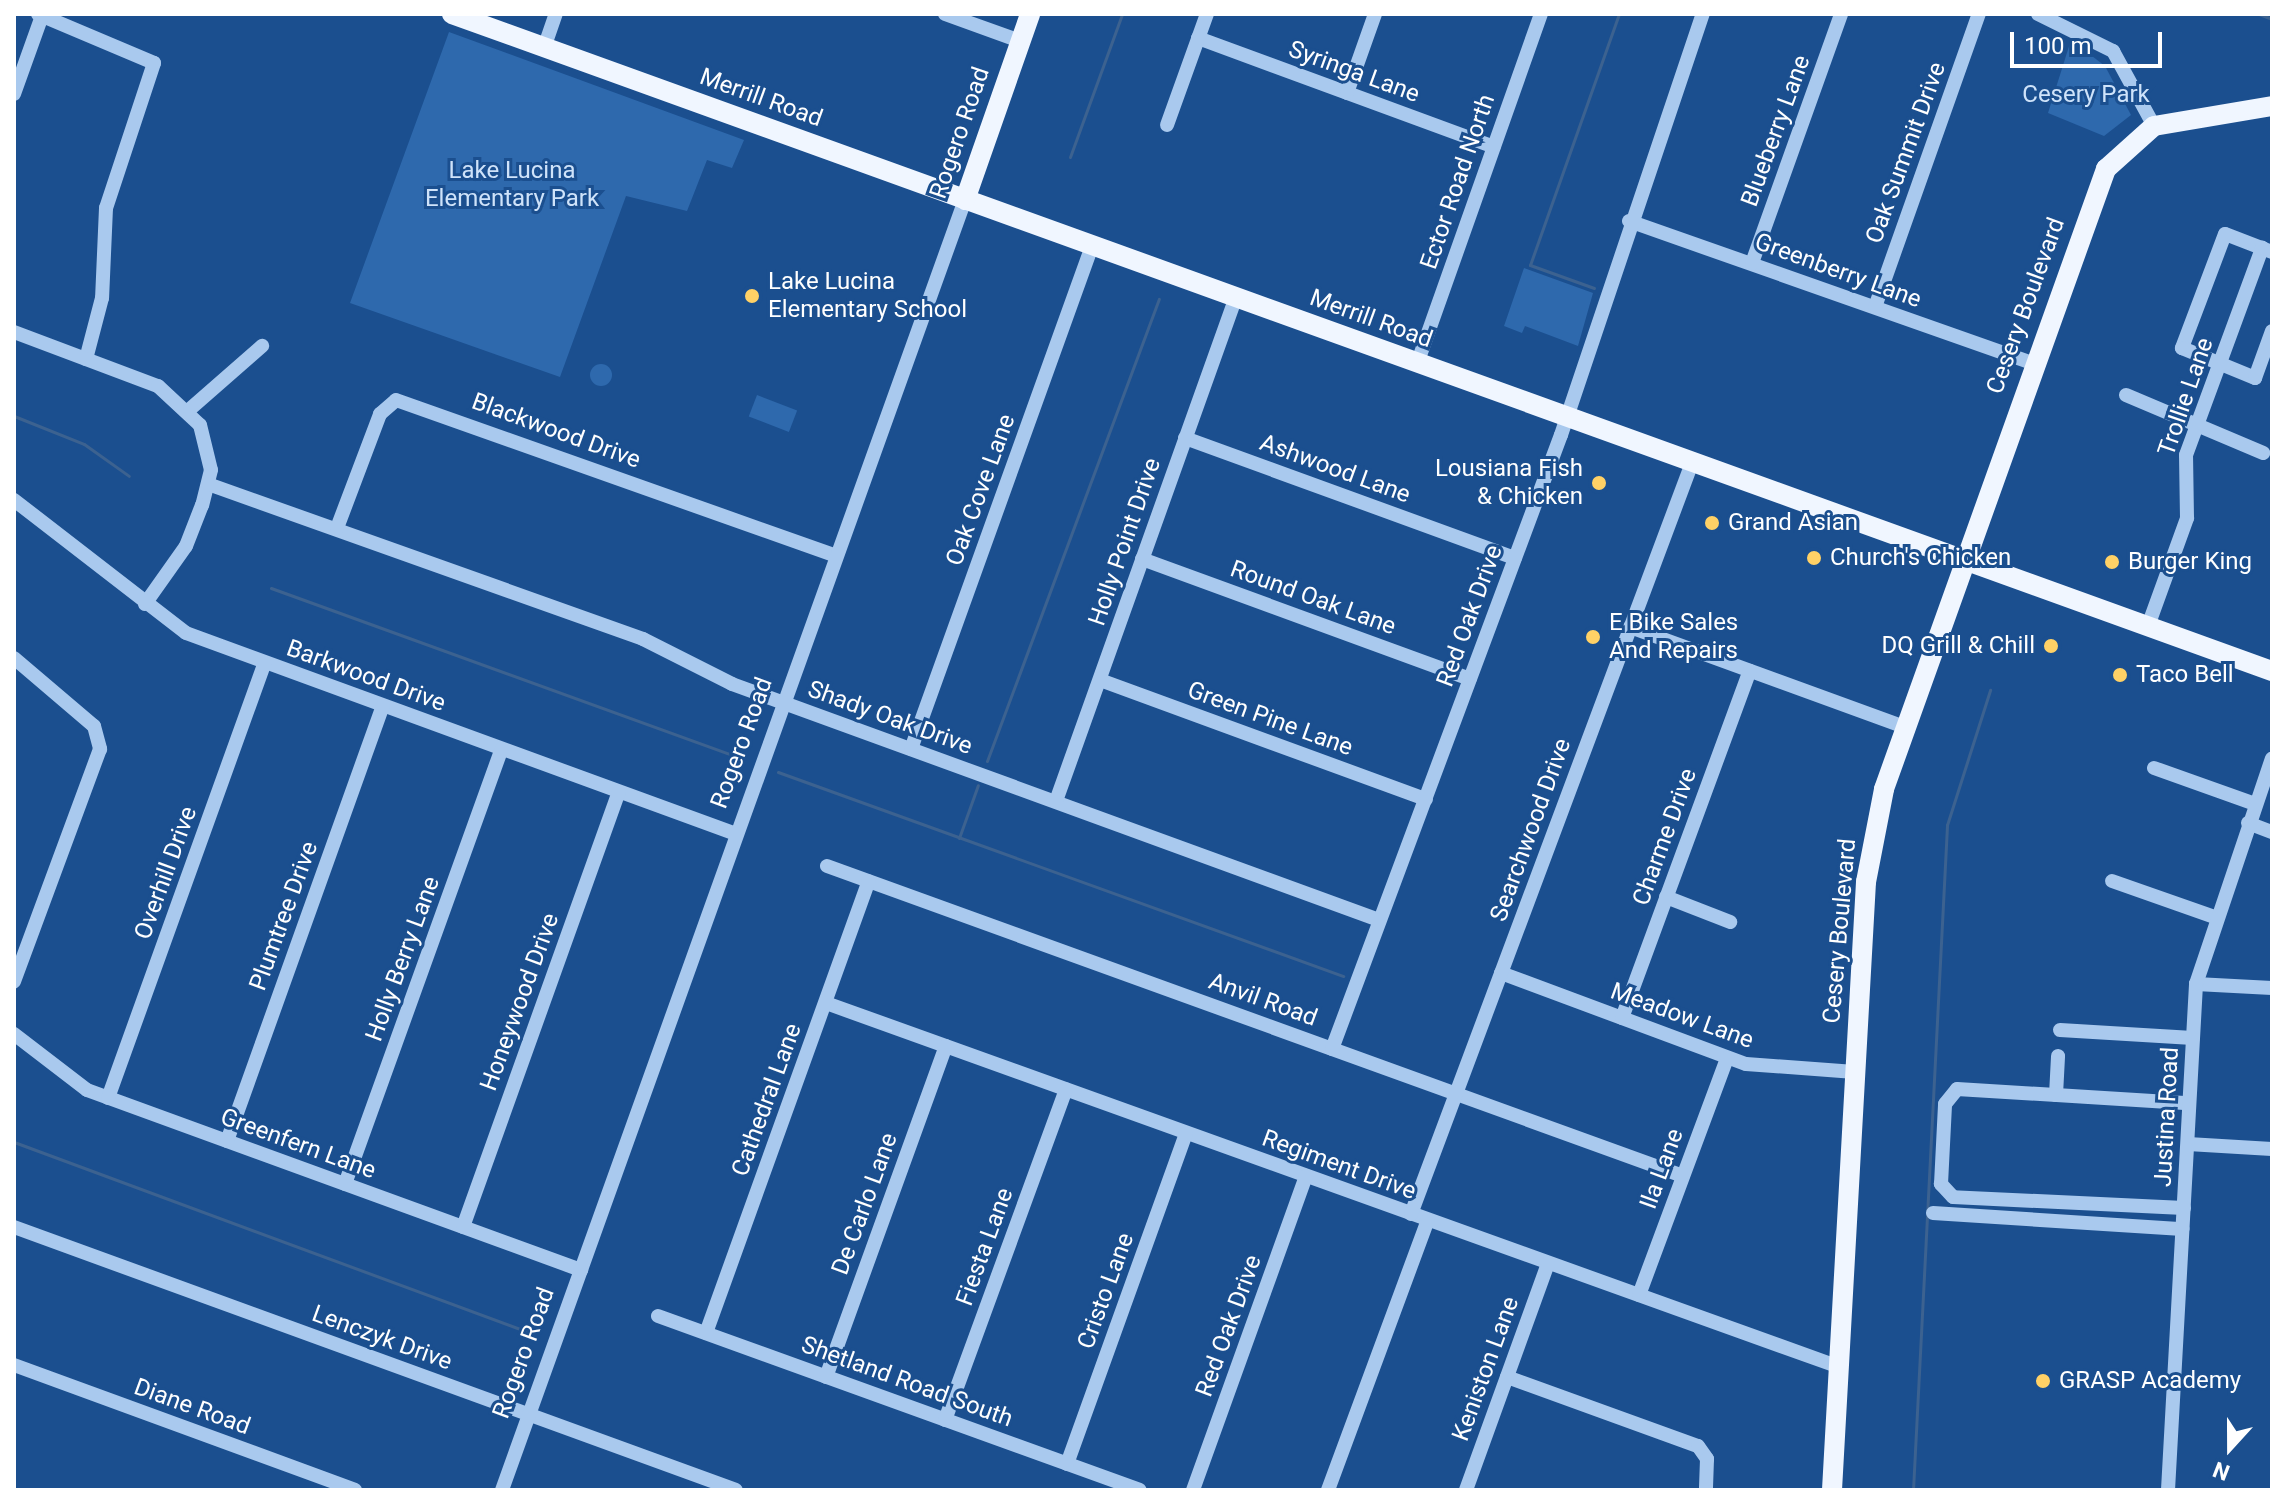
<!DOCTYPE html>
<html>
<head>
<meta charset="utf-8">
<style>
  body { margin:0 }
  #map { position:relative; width:2286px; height:1504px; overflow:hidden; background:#1b4f8f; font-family:Roboto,sans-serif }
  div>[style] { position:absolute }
  .green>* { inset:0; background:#2e69ad; transform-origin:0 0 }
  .round { border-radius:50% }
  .stream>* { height:3px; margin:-1.5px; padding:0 1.5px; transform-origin:1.5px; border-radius:1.5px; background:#3c6290 }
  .minor>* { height:14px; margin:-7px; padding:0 7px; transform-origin:7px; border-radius:7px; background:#a9c9ee }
  .major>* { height:20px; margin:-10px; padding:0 10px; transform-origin:10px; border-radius:10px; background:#f0f6ff }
  .dots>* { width:22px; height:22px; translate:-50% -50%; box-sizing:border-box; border:4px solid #1b4f8f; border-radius:50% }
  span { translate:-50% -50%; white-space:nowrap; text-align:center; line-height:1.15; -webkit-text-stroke:6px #1b4f8f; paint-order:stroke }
  .street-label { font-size:24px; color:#fff }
  .park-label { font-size:24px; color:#cfe3fa }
  .poi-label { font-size:24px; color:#fff }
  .left { translate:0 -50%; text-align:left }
  .right { translate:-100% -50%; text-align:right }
  .frame { position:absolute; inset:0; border:16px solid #fff; pointer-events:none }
  .north { position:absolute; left:2190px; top:1408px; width:80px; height:80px; -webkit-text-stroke:6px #1b4f8f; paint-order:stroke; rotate:201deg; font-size:22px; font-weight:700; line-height:32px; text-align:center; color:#fff }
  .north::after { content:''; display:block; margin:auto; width:28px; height:36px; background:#fff; clip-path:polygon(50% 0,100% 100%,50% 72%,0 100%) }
  .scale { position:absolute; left:2010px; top:32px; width:152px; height:36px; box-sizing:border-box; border:4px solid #fff; border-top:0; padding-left:10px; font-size:24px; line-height:28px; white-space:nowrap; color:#fff; -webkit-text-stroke:6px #1b4f8f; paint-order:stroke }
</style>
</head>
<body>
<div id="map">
  <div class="green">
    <div style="clip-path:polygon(449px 32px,744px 140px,732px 168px,707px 160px,687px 211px,626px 196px,560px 377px,350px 303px)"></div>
    <div style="clip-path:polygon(2071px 40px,2105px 66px,2131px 115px,2104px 136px,2048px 113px)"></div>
    <div style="clip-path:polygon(1524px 268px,1593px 293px,1578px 346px,1525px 326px,1522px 333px,1504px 326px)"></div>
    <div class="round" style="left:590px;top:364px;width:22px;height:22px"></div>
    <div style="left:757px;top:395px;width:43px;height:23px;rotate:21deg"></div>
  </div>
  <div class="stream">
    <div style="left:2259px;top:14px;width:14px;rotate:21deg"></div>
    <div style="left:1070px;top:157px;width:152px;rotate:-70deg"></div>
    <div style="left:1594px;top:288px;width:68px;rotate:-160.2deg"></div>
    <div style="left:1530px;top:265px;width:266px;rotate:-70.5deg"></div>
    <div style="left:14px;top:416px;width:75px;rotate:21.8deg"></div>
    <div style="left:84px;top:444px;width:55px;rotate:35.4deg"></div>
    <div style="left:271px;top:588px;width:499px;rotate:19.9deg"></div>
    <div style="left:987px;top:761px;width:493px;rotate:-69.6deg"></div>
    <div style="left:778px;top:772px;width:601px;rotate:19.85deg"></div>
    <div style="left:959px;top:838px;width:56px;rotate:-70.3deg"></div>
    <div style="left:14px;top:1142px;width:548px;rotate:20.29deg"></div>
    <div style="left:1913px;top:1490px;width:666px;rotate:-87.07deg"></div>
    <div style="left:1947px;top:825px;width:142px;rotate:-72.3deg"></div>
  </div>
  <div class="minor">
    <div style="left:38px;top:14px;width:126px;rotate:22.9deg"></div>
    <div style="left:154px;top:63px;width:153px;rotate:108.3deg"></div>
    <div style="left:106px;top:208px;width:90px;rotate:92.5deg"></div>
    <div style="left:102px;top:298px;width:63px;rotate:104.7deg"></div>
    <div style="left:945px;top:14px;width:80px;rotate:19.8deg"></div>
    <div style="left:2038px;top:14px;width:84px;rotate:26.3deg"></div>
    <div style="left:2113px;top:51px;width:85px;rotate:61.3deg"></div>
    <div style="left:1198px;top:38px;width:315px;rotate:20.2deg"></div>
    <div style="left:544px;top:48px;width:36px;rotate:-71deg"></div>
    <div style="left:1347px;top:93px;width:84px;rotate:-70.5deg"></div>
    <div style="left:14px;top:94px;width:83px;rotate:-70.3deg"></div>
    <div style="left:1167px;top:125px;width:118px;rotate:-70.2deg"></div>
    <div style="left:1629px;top:221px;width:427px;rotate:19.4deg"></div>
    <div style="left:2272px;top:252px;width:50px;rotate:-159deg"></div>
    <div style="left:2225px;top:234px;width:122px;rotate:110.7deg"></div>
    <div style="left:2182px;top:348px;width:79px;rotate:22.3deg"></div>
    <div style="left:2255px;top:378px;width:50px;rotate:-70.1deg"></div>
    <div style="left:1752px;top:263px;width:264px;rotate:-70.3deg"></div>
    <div style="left:1875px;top:307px;width:311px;rotate:-70.5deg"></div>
    <div style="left:14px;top:332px;width:154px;rotate:20.6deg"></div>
    <div style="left:158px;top:386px;width:57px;rotate:42.9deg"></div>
    <div style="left:200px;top:425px;width:46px;rotate:76.3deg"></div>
    <div style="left:211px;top:470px;width:36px;rotate:104deg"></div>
    <div style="left:202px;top:505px;width:44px;rotate:111.3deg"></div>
    <div style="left:186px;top:546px;width:71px;rotate:125.3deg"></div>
    <div style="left:1417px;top:364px;width:371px;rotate:-70.5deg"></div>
    <div style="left:2126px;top:395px;width:149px;rotate:22.9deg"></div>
    <div style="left:190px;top:409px;width:96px;rotate:-41.2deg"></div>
    <div style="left:1185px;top:438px;width:351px;rotate:20deg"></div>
    <div style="left:208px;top:484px;width:462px;rotate:19.6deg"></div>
    <div style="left:643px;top:639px;width:100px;rotate:26.8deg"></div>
    <div style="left:732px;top:684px;width:689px;rotate:20.04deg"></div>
    <div style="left:14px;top:500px;width:217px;rotate:37.7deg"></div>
    <div style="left:186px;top:633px;width:586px;rotate:20.08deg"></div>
    <div style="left:337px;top:528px;width:122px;rotate:-69.3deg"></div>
    <div style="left:380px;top:414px;width:21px;rotate:-41deg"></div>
    <div style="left:396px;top:400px;width:467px;rotate:19.5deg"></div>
    <div style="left:1142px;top:559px;width:349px;rotate:20.1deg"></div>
    <div style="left:2148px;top:626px;width:115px;rotate:-70.1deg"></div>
    <div style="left:2187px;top:518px;width:63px;rotate:-90.9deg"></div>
    <div style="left:2186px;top:455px;width:221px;rotate:-69.8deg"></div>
    <div style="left:1630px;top:627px;width:293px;rotate:20deg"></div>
    <div style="left:14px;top:658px;width:105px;rotate:40.4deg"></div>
    <div style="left:94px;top:726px;width:24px;rotate:75deg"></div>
    <div style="left:100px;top:749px;width:248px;rotate:110.3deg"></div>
    <div style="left:1100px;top:680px;width:347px;rotate:20.1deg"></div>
    <div style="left:911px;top:749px;width:535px;rotate:-70.21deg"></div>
    <div style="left:2154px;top:768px;width:107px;rotate:19.6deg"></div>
    <div style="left:1056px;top:801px;width:535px;rotate:-70.35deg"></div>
    <div style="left:2248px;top:823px;width:26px;rotate:21deg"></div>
    <div style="left:827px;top:866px;width:910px;rotate:19.91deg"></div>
    <div style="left:2112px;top:881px;width:109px;rotate:19.3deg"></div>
    <div style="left:1666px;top:897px;width:69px;rotate:21.3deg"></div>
    <div style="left:1501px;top:973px;width:261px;rotate:20.4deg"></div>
    <div style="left:1746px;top:1064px;width:109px;rotate:4.2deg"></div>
    <div style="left:2196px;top:984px;width:76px;rotate:3deg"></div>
    <div style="left:826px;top:1003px;width:1076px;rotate:19.76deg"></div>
    <div style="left:1622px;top:1018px;width:370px;rotate:-69.8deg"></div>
    <div style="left:2060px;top:1030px;width:133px;rotate:3.4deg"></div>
    <div style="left:14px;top:1034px;width:92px;rotate:37.5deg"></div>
    <div style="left:87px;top:1090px;width:526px;rotate:20.02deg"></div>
    <div style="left:1332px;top:1049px;width:655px;rotate:-69.55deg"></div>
    <div style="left:1561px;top:435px;width:444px;rotate:-71.4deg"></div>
    <div style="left:2056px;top:1095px;width:39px;rotate:-87deg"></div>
    <div style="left:108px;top:1098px;width:462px;rotate:-70.2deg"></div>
    <div style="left:227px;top:1141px;width:462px;rotate:-70.3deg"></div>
    <div style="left:2188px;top:1144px;width:84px;rotate:3.4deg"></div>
    <div style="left:345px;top:1184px;width:462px;rotate:-70.2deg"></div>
    <div style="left:2184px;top:1208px;width:231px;rotate:-177.3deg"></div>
    <div style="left:1953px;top:1197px;width:18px;rotate:-133deg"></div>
    <div style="left:1941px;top:1184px;width:80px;rotate:-87.1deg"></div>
    <div style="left:1945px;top:1104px;width:19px;rotate:-51deg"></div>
    <div style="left:1957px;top:1089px;width:232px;rotate:3.5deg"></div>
    <div style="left:1933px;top:1213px;width:250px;rotate:3.7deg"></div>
    <div style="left:1411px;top:1214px;width:802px;rotate:-69.49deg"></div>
    <div style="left:14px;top:1227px;width:768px;rotate:20.01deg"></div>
    <div style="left:463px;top:1227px;width:462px;rotate:-70.3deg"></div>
    <div style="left:1639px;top:1295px;width:253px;rotate:-69.6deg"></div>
    <div style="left:658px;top:1316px;width:512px;rotate:19.85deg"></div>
    <div style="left:706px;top:1333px;width:480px;rotate:-70.2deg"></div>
    <div style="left:14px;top:1365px;width:363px;rotate:20.1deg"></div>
    <div style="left:826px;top:1377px;width:352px;rotate:-70.1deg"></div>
    <div style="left:1507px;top:1377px;width:203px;rotate:19.9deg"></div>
    <div style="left:1698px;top:1446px;width:16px;rotate:55deg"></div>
    <div style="left:1707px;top:1459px;width:31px;rotate:92deg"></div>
    <div style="left:945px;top:1420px;width:352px;rotate:-69.9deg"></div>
    <div style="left:1067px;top:1464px;width:351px;rotate:-70.2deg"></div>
    <div style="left:502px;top:1490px;width:1371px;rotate:-70.26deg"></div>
    <div style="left:1193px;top:1490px;width:334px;rotate:-70.2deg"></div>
    <div style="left:1328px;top:1490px;width:288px;rotate:-69.7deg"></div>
    <div style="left:1466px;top:1490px;width:241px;rotate:-70.1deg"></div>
    <div style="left:2168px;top:1490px;width:507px;rotate:-86.83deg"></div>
    <div style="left:2196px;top:984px;width:238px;rotate:-71.4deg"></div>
  </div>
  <div class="major">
    <div style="left:452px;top:14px;width:1935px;rotate:19.85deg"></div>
    <div style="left:965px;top:200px;width:197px;rotate:-70.7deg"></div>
    <div style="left:1832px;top:1490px;width:609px;rotate:-86.8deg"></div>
    <div style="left:1866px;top:882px;width:95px;rotate:-79deg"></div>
    <div style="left:1884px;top:789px;width:659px;rotate:-70.3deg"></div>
    <div style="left:2106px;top:169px;width:64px;rotate:-41.9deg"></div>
    <div style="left:2154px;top:126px;width:120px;rotate:-9.6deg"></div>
  </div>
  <div class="dots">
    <div style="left:752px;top:296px;background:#ffd166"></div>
    <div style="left:1599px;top:483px;background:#ffd166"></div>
    <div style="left:1712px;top:523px;background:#ffd166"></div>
    <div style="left:1814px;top:558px;background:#ffd166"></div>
    <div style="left:2112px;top:562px;background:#ffd166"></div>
    <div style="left:1593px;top:637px;background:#ffd166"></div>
    <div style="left:2051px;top:646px;background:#ffd166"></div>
    <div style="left:2120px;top:675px;background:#ffd166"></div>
    <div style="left:2043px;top:1381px;background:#ffd166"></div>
  </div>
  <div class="street-label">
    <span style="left:1354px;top:72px;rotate:20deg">Syringa Lane</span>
    <span style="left:761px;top:98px;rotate:20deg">Merrill Road</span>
    <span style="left:1776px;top:131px;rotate:-70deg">Blueberry Lane</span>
    <span style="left:960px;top:133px;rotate:-71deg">Rogero Road</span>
    <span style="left:1906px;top:153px;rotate:-70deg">Oak Summit Drive</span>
    <span style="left:1458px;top:182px;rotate:-71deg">Ector Road North</span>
    <span style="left:1838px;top:271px;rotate:20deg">Greenberry Lane</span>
    <span style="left:2026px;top:306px;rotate:-70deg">Cesery Boulevard</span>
    <span style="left:1371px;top:319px;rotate:20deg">Merrill Road</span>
    <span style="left:2186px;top:397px;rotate:-71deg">Trollie Lane</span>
    <span style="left:556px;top:431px;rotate:20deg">Blackwood Drive</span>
    <span style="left:1335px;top:469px;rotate:20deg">Ashwood Lane</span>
    <span style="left:981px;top:490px;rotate:-70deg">Oak Cove Lane</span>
    <span style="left:1125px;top:542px;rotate:-71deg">Holly Point Drive</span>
    <span style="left:1313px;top:598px;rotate:20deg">Round Oak Lane</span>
    <span style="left:1470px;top:616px;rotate:-70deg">Red Oak Drive</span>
    <span style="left:366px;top:676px;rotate:20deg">Barkwood Drive</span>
    <span style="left:890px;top:718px;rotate:20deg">Shady Oak Drive</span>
    <span style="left:1270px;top:719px;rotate:20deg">Green Pine Lane</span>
    <span style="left:742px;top:743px;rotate:-70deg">Rogero Road</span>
    <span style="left:1531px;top:830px;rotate:-70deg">Searchwood Drive</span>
    <span style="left:1665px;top:837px;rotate:-70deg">Charme Drive</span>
    <span style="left:166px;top:873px;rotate:-70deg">Overhill Drive</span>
    <span style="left:284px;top:916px;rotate:-70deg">Plumtree Drive</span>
    <span style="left:1840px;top:931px;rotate:-85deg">Cesery Boulevard</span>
    <span style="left:403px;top:959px;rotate:-70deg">Holly Berry Lane</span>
    <span style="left:1263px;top:1000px;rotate:20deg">Anvil Road</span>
    <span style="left:520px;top:1002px;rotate:-70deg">Honeywood Drive</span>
    <span style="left:1682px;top:1016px;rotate:20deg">Meadow Lane</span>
    <span style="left:767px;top:1100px;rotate:-70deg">Cathedral Lane</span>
    <span style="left:2167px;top:1117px;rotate:-87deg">Justina Road</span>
    <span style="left:298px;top:1144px;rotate:20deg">Greenfern Lane</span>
    <span style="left:1339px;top:1165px;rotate:20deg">Regiment Drive</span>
    <span style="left:1662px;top:1169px;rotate:-70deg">Ila Lane</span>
    <span style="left:865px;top:1204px;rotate:-70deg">De Carlo Lane</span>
    <span style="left:985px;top:1247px;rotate:-70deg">Fiesta Lane</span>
    <span style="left:1106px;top:1291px;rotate:-70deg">Cristo Lane</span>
    <span style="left:1229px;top:1326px;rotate:-70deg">Red Oak Drive</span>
    <span style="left:382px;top:1338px;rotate:20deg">Lenczyk Drive</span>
    <span style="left:524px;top:1353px;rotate:-70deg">Rogero Road</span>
    <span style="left:1486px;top:1369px;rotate:-70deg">Keniston Lane</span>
    <span style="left:907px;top:1382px;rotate:20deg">Shetland Road South</span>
    <span style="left:192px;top:1407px;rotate:20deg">Diane Road</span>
  </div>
  <div class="park-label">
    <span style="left:2086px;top:95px">Cesery Park</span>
    <span style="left:512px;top:185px">Lake Lucina<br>Elementary Park</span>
  </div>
  <div class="poi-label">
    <span class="left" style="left:768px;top:296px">Lake Lucina<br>Elementary School</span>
    <span class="right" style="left:1583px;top:483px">Lousiana Fish<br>&amp; Chicken</span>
    <span class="left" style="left:1728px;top:523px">Grand Asian</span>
    <span class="left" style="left:1830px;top:558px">Church's Chicken</span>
    <span class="left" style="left:2128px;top:562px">Burger King</span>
    <span class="left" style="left:1609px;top:637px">E Bike Sales<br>And Repairs</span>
    <span class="right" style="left:2035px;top:646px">DQ Grill &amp; Chill</span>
    <span class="left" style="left:2136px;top:675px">Taco Bell</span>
    <span class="left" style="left:2059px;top:1381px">GRASP Academy</span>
  </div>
  <div class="frame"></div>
  <div class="north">N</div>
  <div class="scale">100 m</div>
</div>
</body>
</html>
